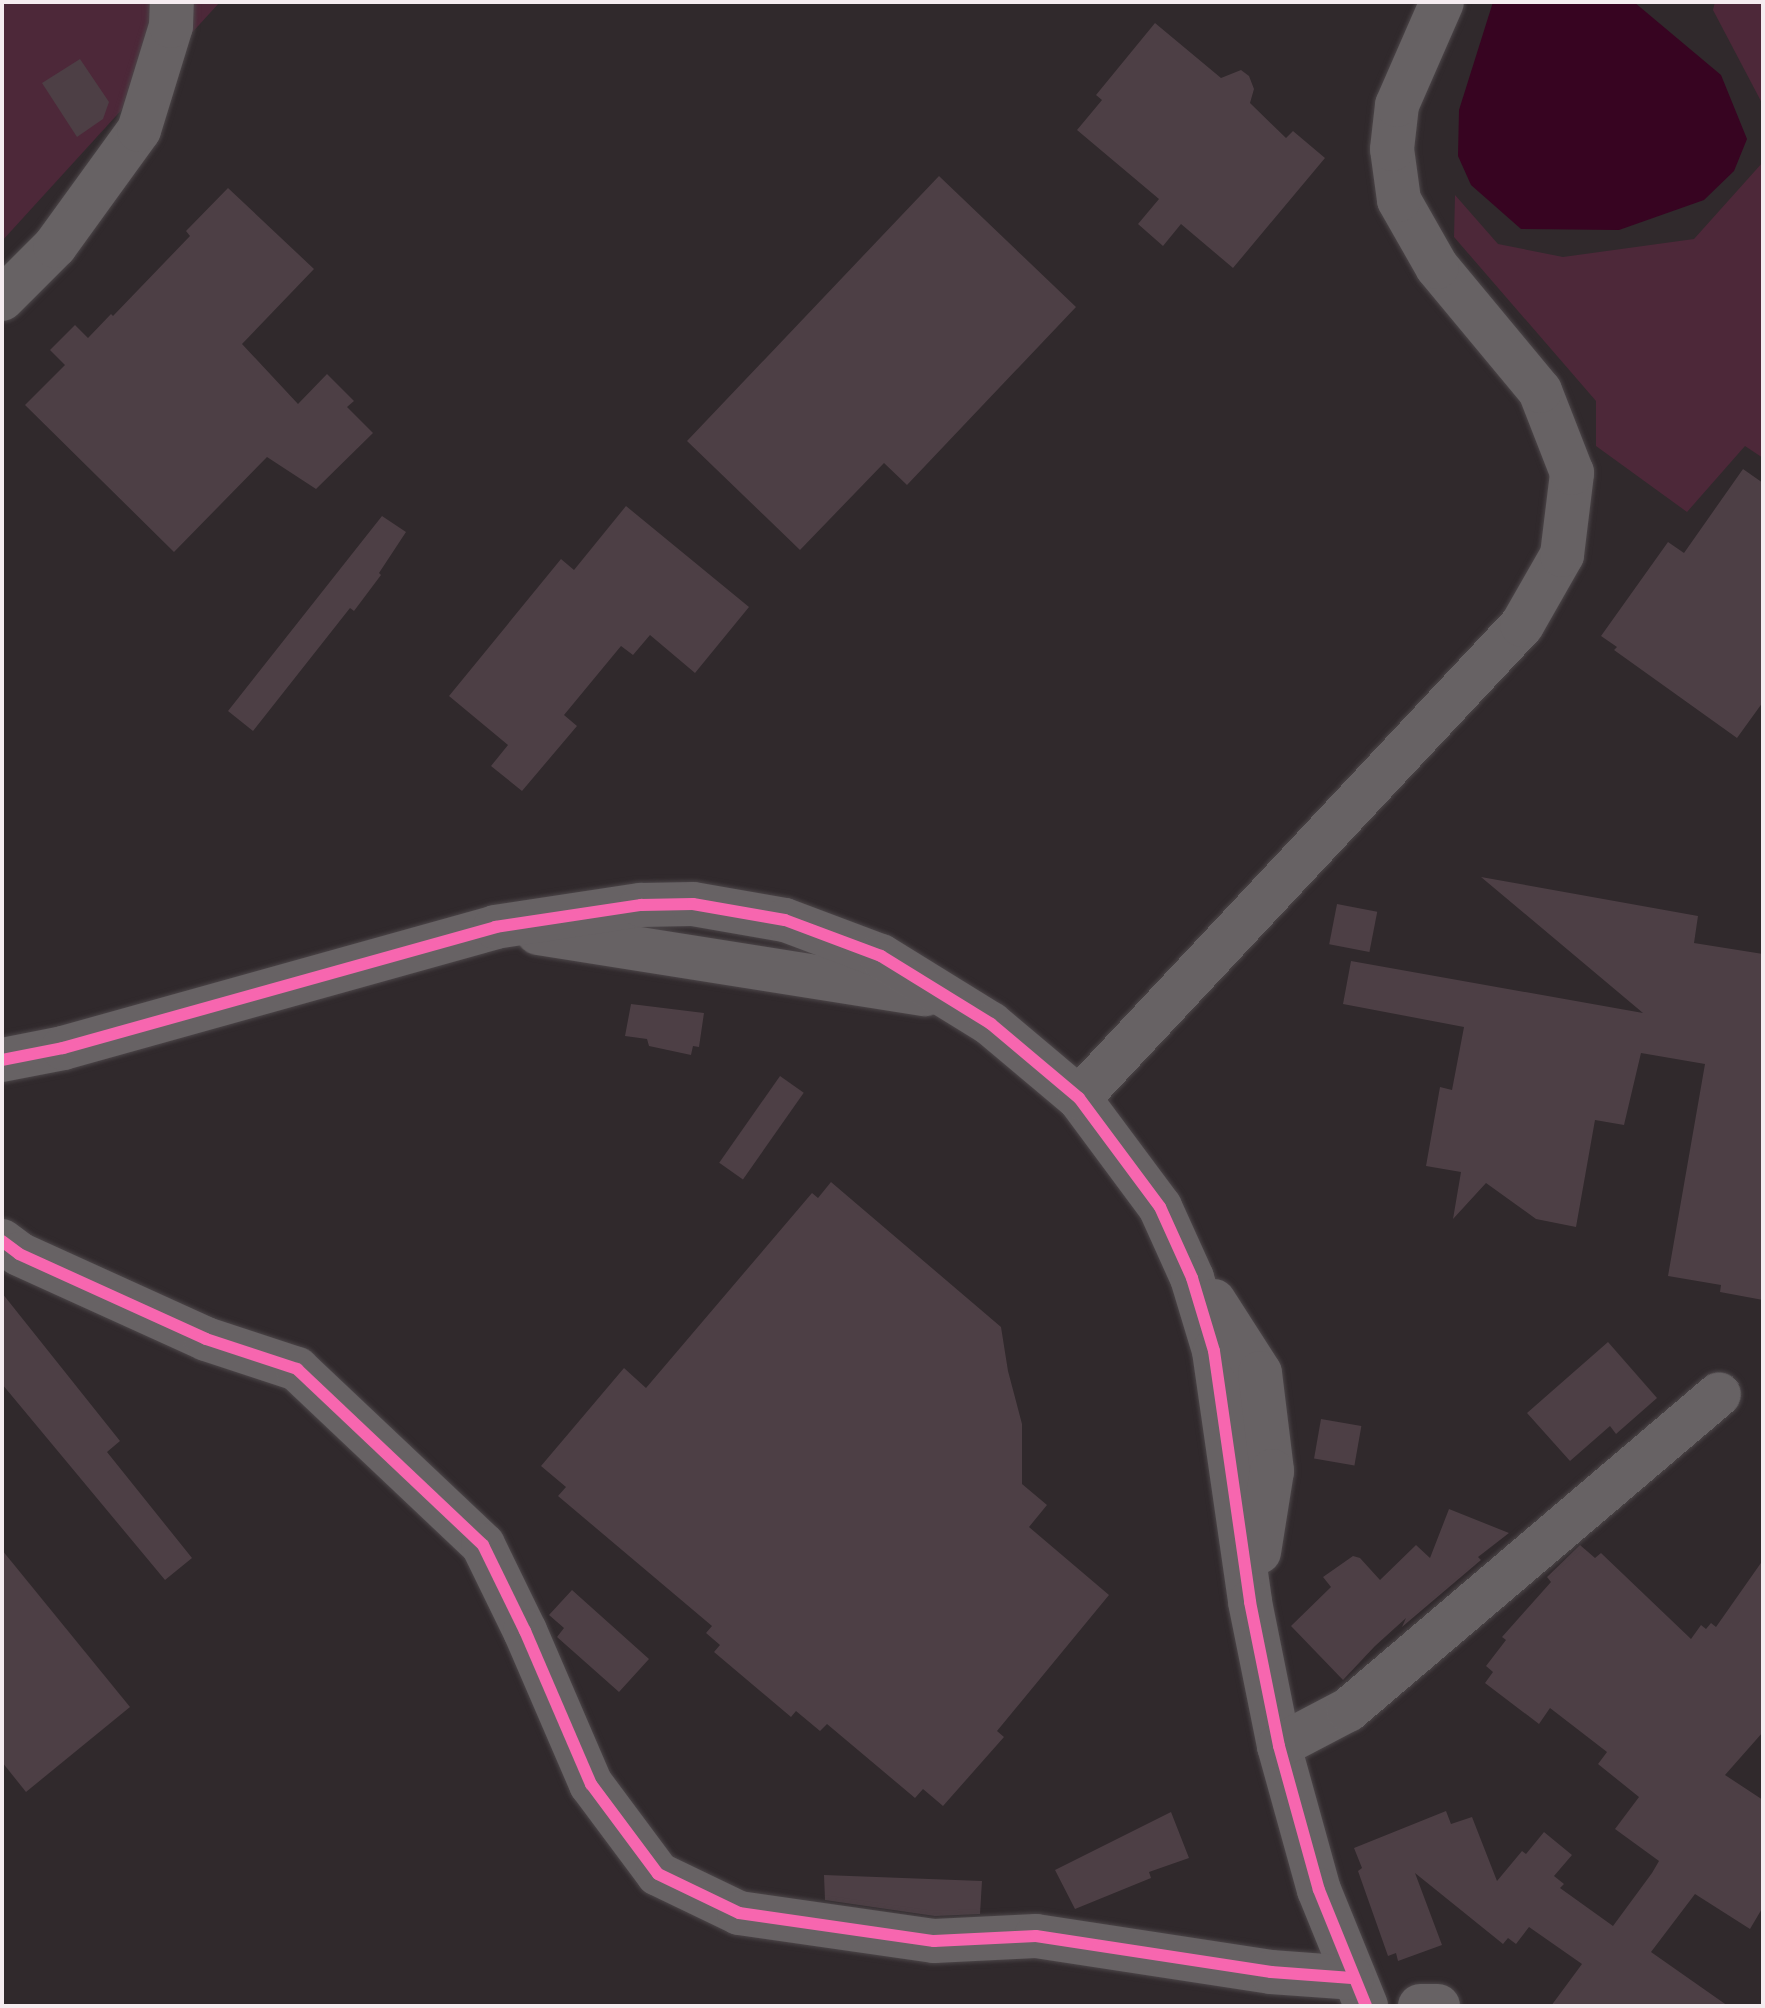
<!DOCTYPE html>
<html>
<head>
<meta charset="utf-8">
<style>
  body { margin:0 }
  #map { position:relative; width:1765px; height:2008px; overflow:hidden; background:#30292c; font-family:"Roboto Serif",serif }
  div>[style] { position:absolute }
  .green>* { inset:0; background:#4d2839 }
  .water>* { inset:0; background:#370421 }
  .building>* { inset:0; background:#4d3f45; transform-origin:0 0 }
  .roads { filter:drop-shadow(0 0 2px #4c4649) drop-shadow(0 0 2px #4c4649) }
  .minor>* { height:44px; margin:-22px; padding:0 22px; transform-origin:22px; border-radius:22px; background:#676264 }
  .cycleway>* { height:12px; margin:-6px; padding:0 6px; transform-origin:6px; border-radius:6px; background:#f766af }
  span { translate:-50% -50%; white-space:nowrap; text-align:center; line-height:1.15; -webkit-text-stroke:7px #33262b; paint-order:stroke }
  .frame { position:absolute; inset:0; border:4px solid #f5ecf0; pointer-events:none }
</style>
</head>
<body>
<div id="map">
  <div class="green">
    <div style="clip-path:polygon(2px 2px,220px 2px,2px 241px)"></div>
    <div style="clip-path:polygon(1715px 2px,1763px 2px,1763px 105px,1713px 10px)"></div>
    <div style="clip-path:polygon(1763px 162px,1763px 458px,1745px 446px,1687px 512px,1596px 446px,1596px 401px,1454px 237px,1455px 195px,1498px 244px,1563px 257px,1694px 239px)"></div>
  </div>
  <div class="water">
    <div style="clip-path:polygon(1493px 2px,1634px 2px,1721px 75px,1747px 139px,1734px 171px,1704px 200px,1619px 230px,1521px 229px,1471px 185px,1458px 156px,1459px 110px)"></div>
  </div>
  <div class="building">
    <div style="clip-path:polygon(1155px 23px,1221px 78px,1241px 70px,1249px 76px,1254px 89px,1250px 103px,1286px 138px,1293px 131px,1325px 158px,1233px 268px,1181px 224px,1163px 246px,1138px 224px,1159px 199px,1077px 130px,1102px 100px,1096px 95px)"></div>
    <div style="clip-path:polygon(80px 59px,109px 102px,103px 119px,77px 137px,42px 83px)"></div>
    <div style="clip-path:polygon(939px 176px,1076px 307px,907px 485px,884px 463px,800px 550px,687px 441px)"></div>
    <div style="clip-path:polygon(228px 188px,314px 269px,242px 344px,298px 404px,327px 374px,354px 401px,347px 407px,373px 433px,316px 489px,267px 457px,174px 552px,25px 405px,65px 365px,50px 350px,75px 325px,88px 338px,111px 314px,113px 316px,190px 236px,186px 231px)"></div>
    <div style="clip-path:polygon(1743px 469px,1763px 483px,1763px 702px,1737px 738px,1614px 650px,1617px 647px,1601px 636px,1668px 542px,1684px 553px)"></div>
    <div style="clip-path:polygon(626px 506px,749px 607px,695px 673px,650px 635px,633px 655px,621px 646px,564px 715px,577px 726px,522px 791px,491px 766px,508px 745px,449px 696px,561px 559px,574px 570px)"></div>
    <div style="clip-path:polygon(382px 516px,406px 532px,379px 573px,381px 575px,354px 611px,350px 608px,253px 731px,228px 711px)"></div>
    <div style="clip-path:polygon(1481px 877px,1698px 916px,1694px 943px,1763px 954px,1763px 1300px,1720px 1292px,1721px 1285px,1668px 1276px,1705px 1064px,1641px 1053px,1624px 1125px,1595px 1120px,1576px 1227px,1536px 1219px,1486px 1183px,1453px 1219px,1461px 1172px,1426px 1166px,1440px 1087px,1452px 1090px,1464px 1027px,1343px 1004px,1351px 961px,1643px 1013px)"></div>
    <div style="left:1337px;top:904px;width:41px;height:41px;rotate:11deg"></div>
    <div style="clip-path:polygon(631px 1004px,704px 1013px,699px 1047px,693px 1046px,691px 1055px,649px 1046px,647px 1039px,625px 1036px)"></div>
    <div style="left:780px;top:1076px;width:29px;height:106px;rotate:35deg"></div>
    <div style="clip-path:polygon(831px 1182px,1001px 1327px,1008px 1371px,1022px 1424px,1022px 1484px,1047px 1505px,1029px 1527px,1109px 1595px,997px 1731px,1004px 1737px,943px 1806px,923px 1789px,915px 1798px,827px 1724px,820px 1731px,796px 1711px,791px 1717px,714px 1652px,720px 1645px,706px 1633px,712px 1626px,558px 1496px,566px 1487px,541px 1466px,624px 1368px,646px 1388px,812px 1193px,818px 1198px)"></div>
    <div style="clip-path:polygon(2px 1293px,120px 1441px,107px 1452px,192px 1558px,165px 1580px,2px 1384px)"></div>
    <div style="clip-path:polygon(1608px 1342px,1657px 1398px,1616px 1434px,1610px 1426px,1570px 1461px,1527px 1413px)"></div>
    <div style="left:1321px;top:1419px;width:41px;height:40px;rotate:10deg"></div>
    <div style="clip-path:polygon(1449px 1509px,1509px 1533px,1478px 1557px,1481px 1560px,1402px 1627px,1406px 1618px,1375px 1646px,1343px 1680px,1291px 1626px,1331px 1587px,1323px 1577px,1353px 1556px,1360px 1558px,1380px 1580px,1416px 1545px,1430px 1558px)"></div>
    <div style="clip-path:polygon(1580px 1545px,1595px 1558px,1601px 1553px,1691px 1639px,1701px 1625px,1706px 1629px,1711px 1623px,1716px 1627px,1763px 1560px,1763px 1732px,1725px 1775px,1763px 1800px,1763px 1907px,1750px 1929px,1695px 1894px,1651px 1952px,1728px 2006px,1551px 2006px,1582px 1964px,1529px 1927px,1516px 1944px,1508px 1938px,1503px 1944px,1415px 1873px,1442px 1945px,1398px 1961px,1396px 1953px,1388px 1956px,1358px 1871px,1362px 1868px,1354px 1848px,1446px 1811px,1451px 1824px,1472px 1817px,1497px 1881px,1522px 1851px,1526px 1854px,1544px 1832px,1572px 1855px,1554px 1876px,1564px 1884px,1560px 1888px,1613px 1926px,1652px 1873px,1659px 1861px,1615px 1829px,1639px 1797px,1598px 1764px,1607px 1752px,1550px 1708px,1539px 1724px,1485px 1683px,1493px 1672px,1486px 1666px,1506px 1640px,1502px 1637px,1551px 1582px,1547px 1577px)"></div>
    <div style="clip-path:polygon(2px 1550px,130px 1707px,26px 1792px,2px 1762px)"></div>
    <div style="clip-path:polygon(572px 1590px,649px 1659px,619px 1692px,557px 1637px,564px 1628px,549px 1615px)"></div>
    <div style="clip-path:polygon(1171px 1812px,1189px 1858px,1149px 1872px,1151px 1878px,1075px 1909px,1055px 1870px)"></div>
    <div style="clip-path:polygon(824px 1875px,982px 1881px,980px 1914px,935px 1916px,825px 1900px)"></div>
  </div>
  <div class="roads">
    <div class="minor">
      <div style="left:2px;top:299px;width:75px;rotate:-45deg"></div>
      <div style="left:55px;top:246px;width:143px;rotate:-54.1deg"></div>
      <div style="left:139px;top:130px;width:109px;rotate:-72.9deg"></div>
      <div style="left:171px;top:26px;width:24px;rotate:-88deg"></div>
      <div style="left:538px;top:933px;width:392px;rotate:9deg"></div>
      <div style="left:2px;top:1060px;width:62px;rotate:-11.1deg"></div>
      <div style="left:63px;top:1048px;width:449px;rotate:-15.6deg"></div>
      <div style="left:495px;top:927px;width:148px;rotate:-8.6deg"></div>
      <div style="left:641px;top:905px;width:52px;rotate:-1.1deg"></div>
      <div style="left:693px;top:904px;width:93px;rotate:9.9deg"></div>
      <div style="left:785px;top:920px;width:103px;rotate:20.6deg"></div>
      <div style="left:881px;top:956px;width:129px;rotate:31.7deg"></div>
      <div style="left:991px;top:1024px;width:115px;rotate:40.1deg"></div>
      <div style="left:1079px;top:1098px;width:136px;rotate:53.4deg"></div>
      <div style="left:1160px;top:1207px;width:78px;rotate:65.7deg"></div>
      <div style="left:1192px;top:1278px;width:76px;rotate:73.2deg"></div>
      <div style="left:1214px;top:1351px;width:254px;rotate:81.8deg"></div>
      <div style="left:1250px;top:1602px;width:147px;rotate:78.6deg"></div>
      <div style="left:1279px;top:1746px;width:149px;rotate:74.5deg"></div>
      <div style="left:1319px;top:1890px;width:125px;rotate:67.9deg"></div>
      <div style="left:1079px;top:1098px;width:648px;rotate:-46.88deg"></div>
      <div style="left:1522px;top:625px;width:81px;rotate:-60.3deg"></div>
      <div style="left:1562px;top:555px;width:83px;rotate:-83deg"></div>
      <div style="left:1572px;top:473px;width:88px;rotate:-111.3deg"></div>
      <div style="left:1540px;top:391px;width:161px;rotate:-129.7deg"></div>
      <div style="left:1437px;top:267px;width:77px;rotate:-119.6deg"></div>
      <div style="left:1399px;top:200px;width:51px;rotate:-97.8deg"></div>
      <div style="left:1392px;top:149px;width:44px;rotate:-83.5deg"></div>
      <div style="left:1397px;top:105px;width:112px;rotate:-66.4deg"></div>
      <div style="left:2px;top:1241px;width:21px;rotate:37deg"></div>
      <div style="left:19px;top:1254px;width:205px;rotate:24.4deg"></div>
      <div style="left:206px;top:1339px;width:96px;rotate:18.2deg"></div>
      <div style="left:297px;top:1369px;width:256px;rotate:43.4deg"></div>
      <div style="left:483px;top:1545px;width:96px;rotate:64deg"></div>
      <div style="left:525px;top:1631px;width:167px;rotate:66.7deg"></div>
      <div style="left:591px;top:1784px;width:112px;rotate:53.3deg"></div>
      <div style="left:658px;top:1874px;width:90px;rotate:25.7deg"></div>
      <div style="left:739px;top:1913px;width:197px;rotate:8.2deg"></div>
      <div style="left:934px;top:1941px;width:102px;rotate:-2.8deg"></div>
      <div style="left:1036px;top:1936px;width:238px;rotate:8.7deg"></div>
      <div style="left:1271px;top:1972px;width:81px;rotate:4.2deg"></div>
      <div style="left:1214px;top:1301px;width:85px;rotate:57.4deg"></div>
      <div style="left:1260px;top:1373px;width:99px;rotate:83deg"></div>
      <div style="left:1272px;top:1471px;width:82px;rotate:99.1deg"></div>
      <div style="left:1279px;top:1746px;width:78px;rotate:-27.6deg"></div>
      <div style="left:1348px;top:1710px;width:487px;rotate:-40.4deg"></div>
      <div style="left:1420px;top:2006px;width:18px"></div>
    </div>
  </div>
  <div class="cycleway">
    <div style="left:2px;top:1060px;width:62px;rotate:-11.1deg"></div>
    <div style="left:63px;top:1048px;width:449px;rotate:-15.6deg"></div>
    <div style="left:495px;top:927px;width:148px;rotate:-8.6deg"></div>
    <div style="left:641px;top:905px;width:52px;rotate:-1.1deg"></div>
    <div style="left:693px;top:904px;width:93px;rotate:9.9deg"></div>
    <div style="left:785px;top:920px;width:103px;rotate:20.6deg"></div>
    <div style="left:881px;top:956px;width:129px;rotate:31.7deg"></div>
    <div style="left:991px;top:1024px;width:115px;rotate:40.1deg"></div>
    <div style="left:1079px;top:1098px;width:136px;rotate:53.4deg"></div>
    <div style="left:1160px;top:1207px;width:78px;rotate:65.7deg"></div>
    <div style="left:1192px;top:1278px;width:76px;rotate:73.2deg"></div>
    <div style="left:1214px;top:1351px;width:254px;rotate:81.8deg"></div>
    <div style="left:1250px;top:1602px;width:147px;rotate:78.6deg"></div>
    <div style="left:1279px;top:1746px;width:149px;rotate:74.5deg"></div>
    <div style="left:1319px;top:1890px;width:125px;rotate:67.9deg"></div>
    <div style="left:2px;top:1241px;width:21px;rotate:37deg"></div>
    <div style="left:19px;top:1254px;width:205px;rotate:24.4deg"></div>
    <div style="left:206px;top:1339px;width:96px;rotate:18.2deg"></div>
    <div style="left:297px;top:1369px;width:256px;rotate:43.4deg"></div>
    <div style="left:483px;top:1545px;width:96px;rotate:64deg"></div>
    <div style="left:525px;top:1631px;width:167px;rotate:66.7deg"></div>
    <div style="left:591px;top:1784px;width:112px;rotate:53.3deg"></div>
    <div style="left:658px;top:1874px;width:90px;rotate:25.7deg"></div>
    <div style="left:739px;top:1913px;width:197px;rotate:8.2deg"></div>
    <div style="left:934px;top:1941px;width:102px;rotate:-2.8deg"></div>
    <div style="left:1036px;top:1936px;width:238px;rotate:8.7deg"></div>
    <div style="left:1271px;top:1972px;width:81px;rotate:4.2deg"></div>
  </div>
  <div class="frame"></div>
</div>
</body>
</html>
